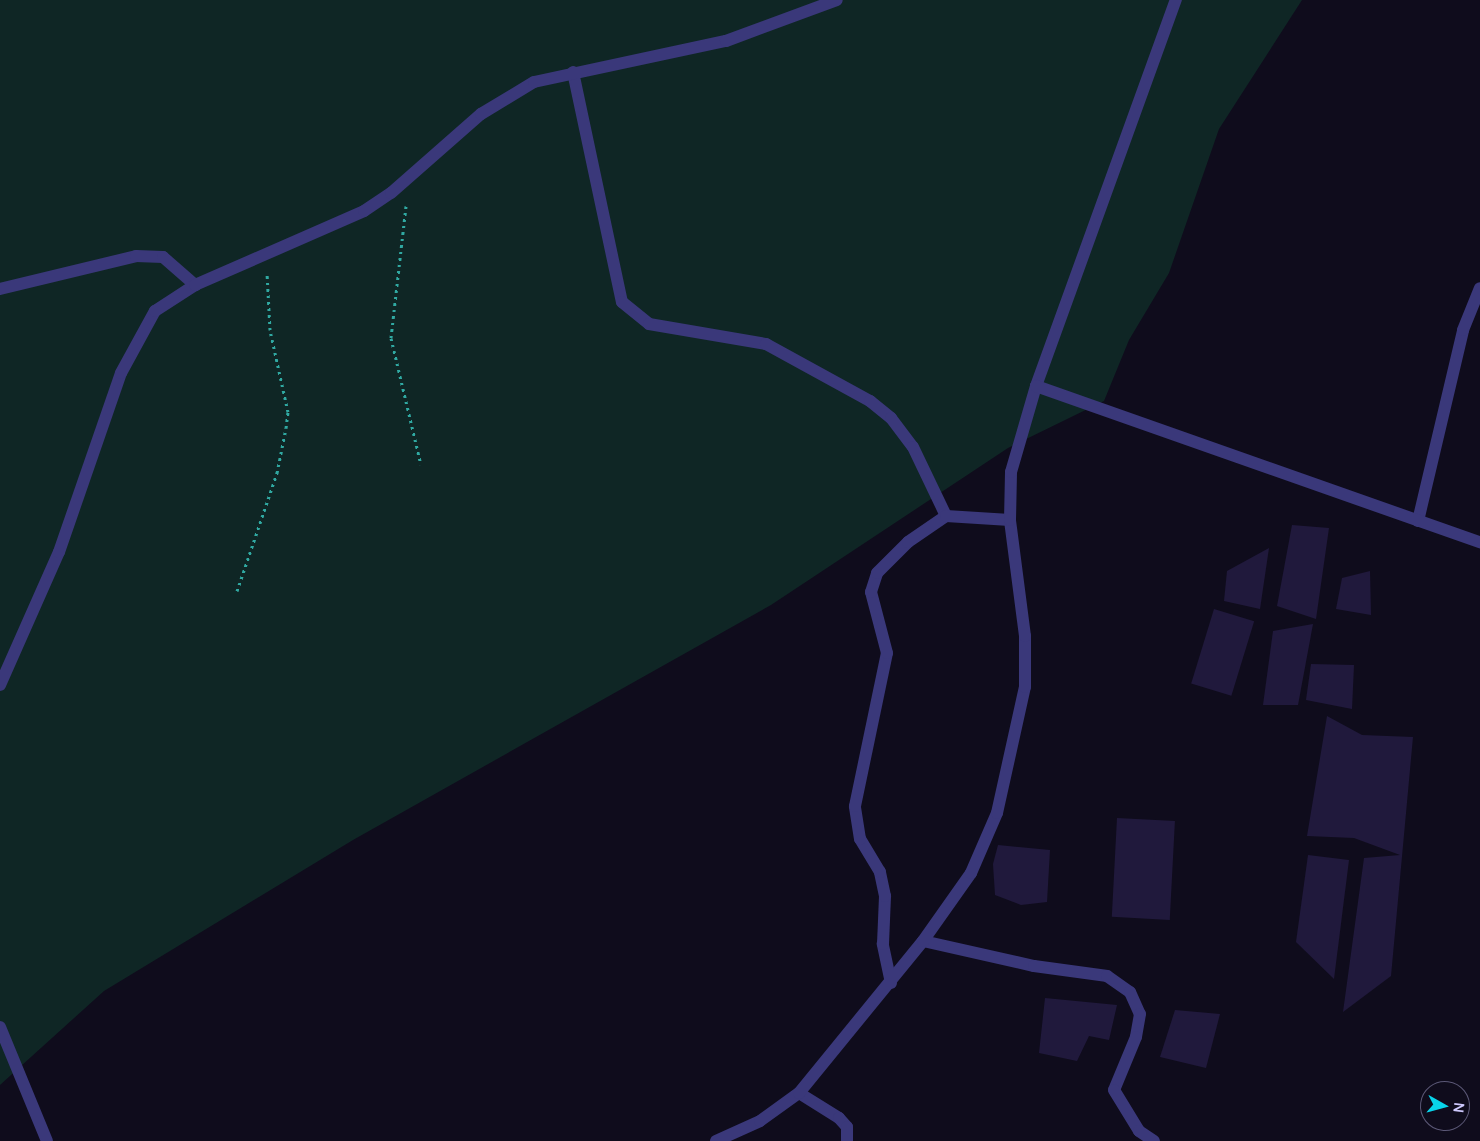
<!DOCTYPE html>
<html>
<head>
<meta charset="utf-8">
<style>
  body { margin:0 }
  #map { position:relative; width:1480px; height:1141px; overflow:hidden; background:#0f0c1c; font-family:Manrope,sans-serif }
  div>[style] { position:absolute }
  .green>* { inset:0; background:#0f2625 }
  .building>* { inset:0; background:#20193c; transform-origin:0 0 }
  .path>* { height:3px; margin-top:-1.5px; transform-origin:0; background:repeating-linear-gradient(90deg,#30a9a2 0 2.5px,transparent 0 6.5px) }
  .minor>* { height:12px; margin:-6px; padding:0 6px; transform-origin:6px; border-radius:6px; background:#3a387a }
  span { translate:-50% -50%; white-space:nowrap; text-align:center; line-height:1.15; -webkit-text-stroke:4px #0f0c1c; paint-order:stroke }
  .north { position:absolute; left:1420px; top:1081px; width:50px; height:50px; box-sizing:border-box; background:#0f0c1c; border:1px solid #5b5876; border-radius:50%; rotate:97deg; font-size:14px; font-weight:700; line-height:20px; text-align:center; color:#cec9fd }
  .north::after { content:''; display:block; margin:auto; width:18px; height:22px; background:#08d4ea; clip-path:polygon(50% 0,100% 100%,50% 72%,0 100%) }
</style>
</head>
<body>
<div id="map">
  <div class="green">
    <div style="clip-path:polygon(0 0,1302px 0,1219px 129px,1169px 273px,1129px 340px,1104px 401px,1008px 448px,771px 605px,353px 840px,104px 991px,0 1085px)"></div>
  </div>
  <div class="building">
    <div style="clip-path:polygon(1292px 525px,1329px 528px,1316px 619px,1277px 606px)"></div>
    <div style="clip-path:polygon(1269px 548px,1260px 609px,1224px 601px,1227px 571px)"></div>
    <div style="clip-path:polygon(1370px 571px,1371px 615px,1336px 609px,1342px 578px)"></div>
    <div style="left:1214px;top:609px;width:42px;height:78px;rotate:17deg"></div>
    <div style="clip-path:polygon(1313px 624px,1298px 705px,1263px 705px,1273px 631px)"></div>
    <div style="clip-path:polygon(1311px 664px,1354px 665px,1352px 709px,1306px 700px)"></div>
    <div style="clip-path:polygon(1327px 716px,1362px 735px,1413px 737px,1391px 976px,1343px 1012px,1364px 858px,1400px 855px,1354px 838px,1307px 836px)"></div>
    <div style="left:1117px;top:818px;width:58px;height:99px;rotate:3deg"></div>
    <div style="clip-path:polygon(998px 845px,1050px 850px,1047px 902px,1021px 905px,995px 895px,993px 864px)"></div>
    <div style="clip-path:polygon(1308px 855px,1349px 860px,1334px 979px,1296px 942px)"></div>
    <div style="clip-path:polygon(1045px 998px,1117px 1005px,1109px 1040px,1089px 1036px,1077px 1061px,1039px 1053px)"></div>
    <div style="clip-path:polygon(1175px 1010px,1220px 1014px,1206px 1068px,1160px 1057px)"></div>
  </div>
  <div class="path">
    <div style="left:406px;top:206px;width:133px;rotate:96.5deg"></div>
    <div style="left:391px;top:338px;width:130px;rotate:76.7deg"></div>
    <div style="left:237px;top:591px;width:125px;rotate:-71.3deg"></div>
    <div style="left:277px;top:473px;width:46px;rotate:-78.7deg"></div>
    <div style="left:286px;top:428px;width:16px;rotate:-83deg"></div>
    <div style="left:288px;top:412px;width:84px;rotate:-102.4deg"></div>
    <div style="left:270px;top:330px;width:57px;rotate:-93deg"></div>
  </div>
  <div class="minor">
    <div style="left:573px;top:72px;width:235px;rotate:78deg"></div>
    <div style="left:622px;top:302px;width:35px;rotate:39deg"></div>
    <div style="left:649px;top:324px;width:119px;rotate:9.7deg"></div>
    <div style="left:766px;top:344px;width:119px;rotate:28.7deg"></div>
    <div style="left:870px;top:401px;width:27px;rotate:39deg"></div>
    <div style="left:891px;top:418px;width:36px;rotate:53deg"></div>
    <div style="left:913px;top:447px;width:76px;rotate:64.4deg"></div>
    <div style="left:0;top:289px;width:140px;rotate:-13.6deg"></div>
    <div style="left:136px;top:256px;width:27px;rotate:2deg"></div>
    <div style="left:163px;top:257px;width:43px;rotate:41.2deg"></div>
    <div style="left:1036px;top:386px;width:411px;rotate:-70.1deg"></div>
    <div style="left:1418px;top:521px;width:196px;rotate:-76.7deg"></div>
    <div style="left:1463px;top:330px;width:45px;rotate:-68deg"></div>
    <div style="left:0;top:685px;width:145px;rotate:-66.1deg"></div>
    <div style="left:59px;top:552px;width:189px;rotate:-70.9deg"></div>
    <div style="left:121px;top:373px;width:71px;rotate:-61.3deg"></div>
    <div style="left:155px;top:311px;width:48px;rotate:-33deg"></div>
    <div style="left:195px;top:285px;width:184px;rotate:-23.6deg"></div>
    <div style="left:364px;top:211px;width:32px;rotate:-34deg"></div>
    <div style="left:391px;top:193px;width:120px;rotate:-41.3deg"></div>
    <div style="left:481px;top:114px;width:62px;rotate:-31.1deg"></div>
    <div style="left:534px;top:82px;width:196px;rotate:-12.1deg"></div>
    <div style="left:726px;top:41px;width:118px;rotate:-20.3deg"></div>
    <div style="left:923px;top:941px;width:114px;rotate:12.7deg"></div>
    <div style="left:1034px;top:966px;width:74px;rotate:7.8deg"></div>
    <div style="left:1107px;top:976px;width:28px;rotate:35deg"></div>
    <div style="left:1130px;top:992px;width:24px;rotate:66deg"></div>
    <div style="left:1140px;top:1014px;width:23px;rotate:100deg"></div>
    <div style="left:1136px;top:1037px;width:57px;rotate:112.5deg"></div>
    <div style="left:1114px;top:1090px;width:48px;rotate:58.6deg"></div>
    <div style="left:1139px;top:1131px;width:18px;rotate:34deg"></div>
    <div style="left:891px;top:983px;width:40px;rotate:-102deg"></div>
    <div style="left:883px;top:944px;width:48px;rotate:-87.6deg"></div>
    <div style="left:885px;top:896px;width:25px;rotate:-102deg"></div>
    <div style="left:880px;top:872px;width:39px;rotate:-121deg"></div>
    <div style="left:860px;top:839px;width:33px;rotate:-99deg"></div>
    <div style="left:855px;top:806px;width:156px;rotate:-78.2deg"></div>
    <div style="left:887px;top:653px;width:63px;rotate:-104.7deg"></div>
    <div style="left:871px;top:592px;width:20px;rotate:-72deg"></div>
    <div style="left:877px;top:573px;width:44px;rotate:-45deg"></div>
    <div style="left:908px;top:542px;width:46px;rotate:-34.4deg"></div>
    <div style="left:946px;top:516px;width:64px;rotate:3.6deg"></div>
    <div style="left:0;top:1027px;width:123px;rotate:67.6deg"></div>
    <div style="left:799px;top:1093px;width:47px;rotate:32deg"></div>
    <div style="left:839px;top:1118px;width:12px;rotate:48deg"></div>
    <div style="left:847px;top:1127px;width:14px;rotate:90deg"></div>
    <div style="left:716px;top:1141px;width:48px;rotate:-24.4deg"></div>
    <div style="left:760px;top:1121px;width:48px;rotate:-35.7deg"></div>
    <div style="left:799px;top:1093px;width:196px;rotate:-50.8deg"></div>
    <div style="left:923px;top:941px;width:83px;rotate:-54.8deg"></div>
    <div style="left:971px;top:873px;width:65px;rotate:-66.6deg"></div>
    <div style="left:997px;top:813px;width:129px;rotate:-77.5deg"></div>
    <div style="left:1025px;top:687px;width:51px;rotate:-90deg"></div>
    <div style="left:1025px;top:636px;width:117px;rotate:-97.4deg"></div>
    <div style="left:1010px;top:520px;width:48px;rotate:-88.8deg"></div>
    <div style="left:1011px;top:472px;width:90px;rotate:-73.8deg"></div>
    <div style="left:1036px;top:386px;width:471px;rotate:19.4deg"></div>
  </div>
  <div class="north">N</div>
</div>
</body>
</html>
